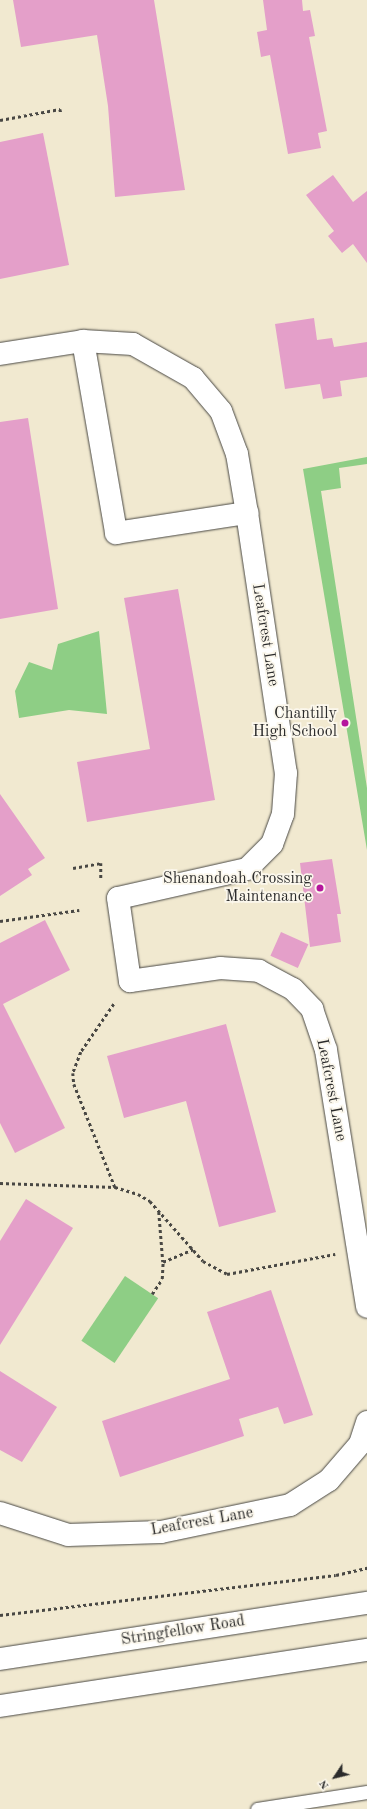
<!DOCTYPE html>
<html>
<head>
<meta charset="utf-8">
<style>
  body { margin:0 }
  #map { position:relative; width:367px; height:1809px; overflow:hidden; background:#f1e9d0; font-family:"Old Standard TT",serif }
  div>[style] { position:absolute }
  .green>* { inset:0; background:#8ece85; transform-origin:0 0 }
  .building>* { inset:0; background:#e49fc9; transform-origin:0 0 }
  .path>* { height:2.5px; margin-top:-1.25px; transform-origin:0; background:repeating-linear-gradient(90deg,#494844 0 3px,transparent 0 6px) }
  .roads { filter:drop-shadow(0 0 1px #494844) drop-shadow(0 0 1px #494844) }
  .lane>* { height:13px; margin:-6.5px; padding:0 6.5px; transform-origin:6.5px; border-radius:6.5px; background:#fff }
  .street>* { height:22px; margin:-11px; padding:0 11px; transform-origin:11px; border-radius:11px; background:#fff }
  .secondary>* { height:22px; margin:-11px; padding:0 11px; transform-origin:11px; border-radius:11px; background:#fff }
  .dots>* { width:11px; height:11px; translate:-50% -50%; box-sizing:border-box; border:2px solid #fbf7ec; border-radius:50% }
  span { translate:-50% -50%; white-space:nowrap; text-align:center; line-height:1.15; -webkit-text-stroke:3.5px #fbf7ec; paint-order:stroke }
  .street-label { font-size:16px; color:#2b2b2b }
  .poi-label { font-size:16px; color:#2b2b2b }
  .right { translate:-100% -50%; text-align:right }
  .north { position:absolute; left:315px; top:1757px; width:40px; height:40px; -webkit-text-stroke:3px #fbf7ec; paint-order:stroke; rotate:235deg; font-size:11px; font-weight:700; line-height:16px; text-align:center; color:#2b2b2b }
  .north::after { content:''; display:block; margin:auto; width:14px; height:18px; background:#2b2b2b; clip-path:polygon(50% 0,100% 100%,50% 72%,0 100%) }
</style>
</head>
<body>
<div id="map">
  <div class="green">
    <div style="clip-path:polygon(367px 457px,367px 464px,339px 468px,341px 488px,321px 491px,367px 788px,367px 850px,303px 469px)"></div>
    <div style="clip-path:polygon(99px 631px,107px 714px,69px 710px,19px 718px,15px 691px,29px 662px,52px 670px,58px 644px)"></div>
    <div style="left:125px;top:1276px;width:40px;height:78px;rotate:34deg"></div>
  </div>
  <div class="building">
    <div style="clip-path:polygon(13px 0,154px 0,185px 190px,115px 197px,108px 106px,97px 35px,21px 47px)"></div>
    <div style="clip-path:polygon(263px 0,302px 0,303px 11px,310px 10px,315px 36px,309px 37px,327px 131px,318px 133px,321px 148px,288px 154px,270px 55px,261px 57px,257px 32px,267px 30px)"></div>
    <div style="clip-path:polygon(43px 133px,69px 265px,0 279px,0 142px)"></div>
    <div style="clip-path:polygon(333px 175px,353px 202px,367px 191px,367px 263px,353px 244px,342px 253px,328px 236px,334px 231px,306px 195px)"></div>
    <div style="clip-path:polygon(314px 318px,317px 340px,332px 338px,334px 347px,367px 342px,367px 377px,340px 381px,342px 396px,323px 399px,320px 384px,285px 389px,275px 324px)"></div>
    <div style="clip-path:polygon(28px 418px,58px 609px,0 619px,0 422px)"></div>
    <div style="clip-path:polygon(178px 589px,215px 800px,87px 822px,77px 762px,150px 749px,124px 598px)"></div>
    <div style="clip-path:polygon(0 794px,45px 858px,28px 869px,32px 875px,0 896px)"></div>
    <div style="clip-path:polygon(332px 859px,341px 914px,337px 914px,341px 942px,310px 947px,300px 863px)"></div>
    <div style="clip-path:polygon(45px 920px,70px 970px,3px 1004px,65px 1128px,15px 1153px,0 1123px,0 943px)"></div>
    <div style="left:281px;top:932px;width:30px;height:26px;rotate:24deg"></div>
    <div style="clip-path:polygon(226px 1024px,276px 1212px,219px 1227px,186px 1101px,124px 1118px,107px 1056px)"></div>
    <div style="clip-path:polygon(26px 1199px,73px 1228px,0 1345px,0 1241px)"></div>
    <div style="clip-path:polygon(271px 1290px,313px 1415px,284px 1424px,278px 1407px,239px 1419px,244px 1436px,120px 1477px,102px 1421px,230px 1379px,207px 1312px)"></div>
    <div style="clip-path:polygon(0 1371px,57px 1407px,22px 1462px,0 1450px)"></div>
  </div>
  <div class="path">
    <div style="left:0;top:120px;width:61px;rotate:-10.4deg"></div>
    <div style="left:60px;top:109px;width:4px;rotate:76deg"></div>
    <div style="left:73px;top:868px;width:28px;rotate:-10deg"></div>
    <div style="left:101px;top:863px;width:16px;rotate:90deg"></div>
    <div style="left:0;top:921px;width:80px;rotate:-7.9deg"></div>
    <div style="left:114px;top:1004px;width:58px;rotate:124.5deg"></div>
    <div style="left:81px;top:1052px;width:22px;rotate:111deg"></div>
    <div style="left:73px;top:1073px;width:11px;rotate:85deg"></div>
    <div style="left:74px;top:1084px;width:111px;rotate:68.3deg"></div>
    <div style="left:0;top:1183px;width:115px;rotate:2deg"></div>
    <div style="left:115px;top:1187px;width:24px;rotate:17deg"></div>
    <div style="left:138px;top:1194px;width:14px;rotate:30deg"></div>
    <div style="left:150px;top:1201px;width:80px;rotate:48.5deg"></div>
    <div style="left:203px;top:1261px;width:27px;rotate:28deg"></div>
    <div style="left:227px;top:1274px;width:110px;rotate:-10.5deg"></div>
    <div style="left:159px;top:1212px;width:50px;rotate:85.4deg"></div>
    <div style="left:152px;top:1294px;width:18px;rotate:-56deg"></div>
    <div style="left:162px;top:1279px;width:17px;rotate:-87deg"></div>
    <div style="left:163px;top:1262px;width:33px;rotate:-23deg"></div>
    <div style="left:0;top:1615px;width:338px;rotate:-6.8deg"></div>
    <div style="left:336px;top:1575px;width:32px;rotate:-13deg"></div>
  </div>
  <div class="roads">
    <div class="lane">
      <div style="left:257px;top:1809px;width:111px;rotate:-8.8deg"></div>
    </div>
    <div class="street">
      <div style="left:83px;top:341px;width:195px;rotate:80.2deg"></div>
      <div style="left:116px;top:533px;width:133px;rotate:-8.7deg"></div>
      <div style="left:0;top:354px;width:84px;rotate:-8.9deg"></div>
      <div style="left:83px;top:341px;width:50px;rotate:3.4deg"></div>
      <div style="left:133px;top:344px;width:69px;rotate:29.5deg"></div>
      <div style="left:193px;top:378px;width:43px;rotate:49.7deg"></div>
      <div style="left:221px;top:411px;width:46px;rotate:69.6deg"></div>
      <div style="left:237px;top:454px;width:60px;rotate:80.4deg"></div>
      <div style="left:247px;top:513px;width:263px;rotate:81.5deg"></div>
      <div style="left:286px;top:773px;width:41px;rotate:94.2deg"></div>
      <div style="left:283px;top:814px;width:32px;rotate:110deg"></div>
      <div style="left:272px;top:844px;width:35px;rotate:135deg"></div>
      <div style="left:247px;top:869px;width:132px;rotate:167.3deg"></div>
      <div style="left:118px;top:898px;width:84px;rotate:81.8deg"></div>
      <div style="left:130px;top:981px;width:91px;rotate:-8.2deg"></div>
      <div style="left:220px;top:968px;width:39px;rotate:4deg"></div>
      <div style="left:259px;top:971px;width:38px;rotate:28deg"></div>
      <div style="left:293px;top:989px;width:28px;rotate:46deg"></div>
      <div style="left:312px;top:1009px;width:43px;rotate:71.1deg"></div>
      <div style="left:326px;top:1050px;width:260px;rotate:80.9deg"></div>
      <div style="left:0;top:1513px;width:71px;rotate:17.9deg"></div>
      <div style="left:68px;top:1535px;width:93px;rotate:-1.8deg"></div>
      <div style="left:161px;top:1532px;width:132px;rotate:-11.8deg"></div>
      <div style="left:290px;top:1505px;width:46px;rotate:-32.7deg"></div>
      <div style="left:329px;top:1480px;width:48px;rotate:-49.3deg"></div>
      <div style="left:360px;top:1444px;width:23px;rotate:-72deg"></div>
    </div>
    <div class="secondary">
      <div style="left:0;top:1659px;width:371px;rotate:-8.7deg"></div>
      <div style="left:0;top:1706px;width:371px;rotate:-8.7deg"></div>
    </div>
  </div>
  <div class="dots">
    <div style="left:345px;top:723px;background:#b5179e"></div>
    <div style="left:320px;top:888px;background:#b5179e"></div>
  </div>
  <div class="street-label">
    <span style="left:265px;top:635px;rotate:81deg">Leafcrest Lane</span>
    <span style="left:331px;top:1090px;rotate:79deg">Leafcrest Lane</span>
    <span style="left:202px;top:1522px;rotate:-10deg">Leafcrest Lane</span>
    <span style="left:183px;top:1631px;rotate:-9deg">Stringfellow Road</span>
  </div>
  <div class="poi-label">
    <span class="right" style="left:337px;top:723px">Chantilly<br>High School</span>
    <span class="right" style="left:312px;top:888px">Shenandoah Crossing<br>Maintenance</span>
  </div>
  <div class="north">N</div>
</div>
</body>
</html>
